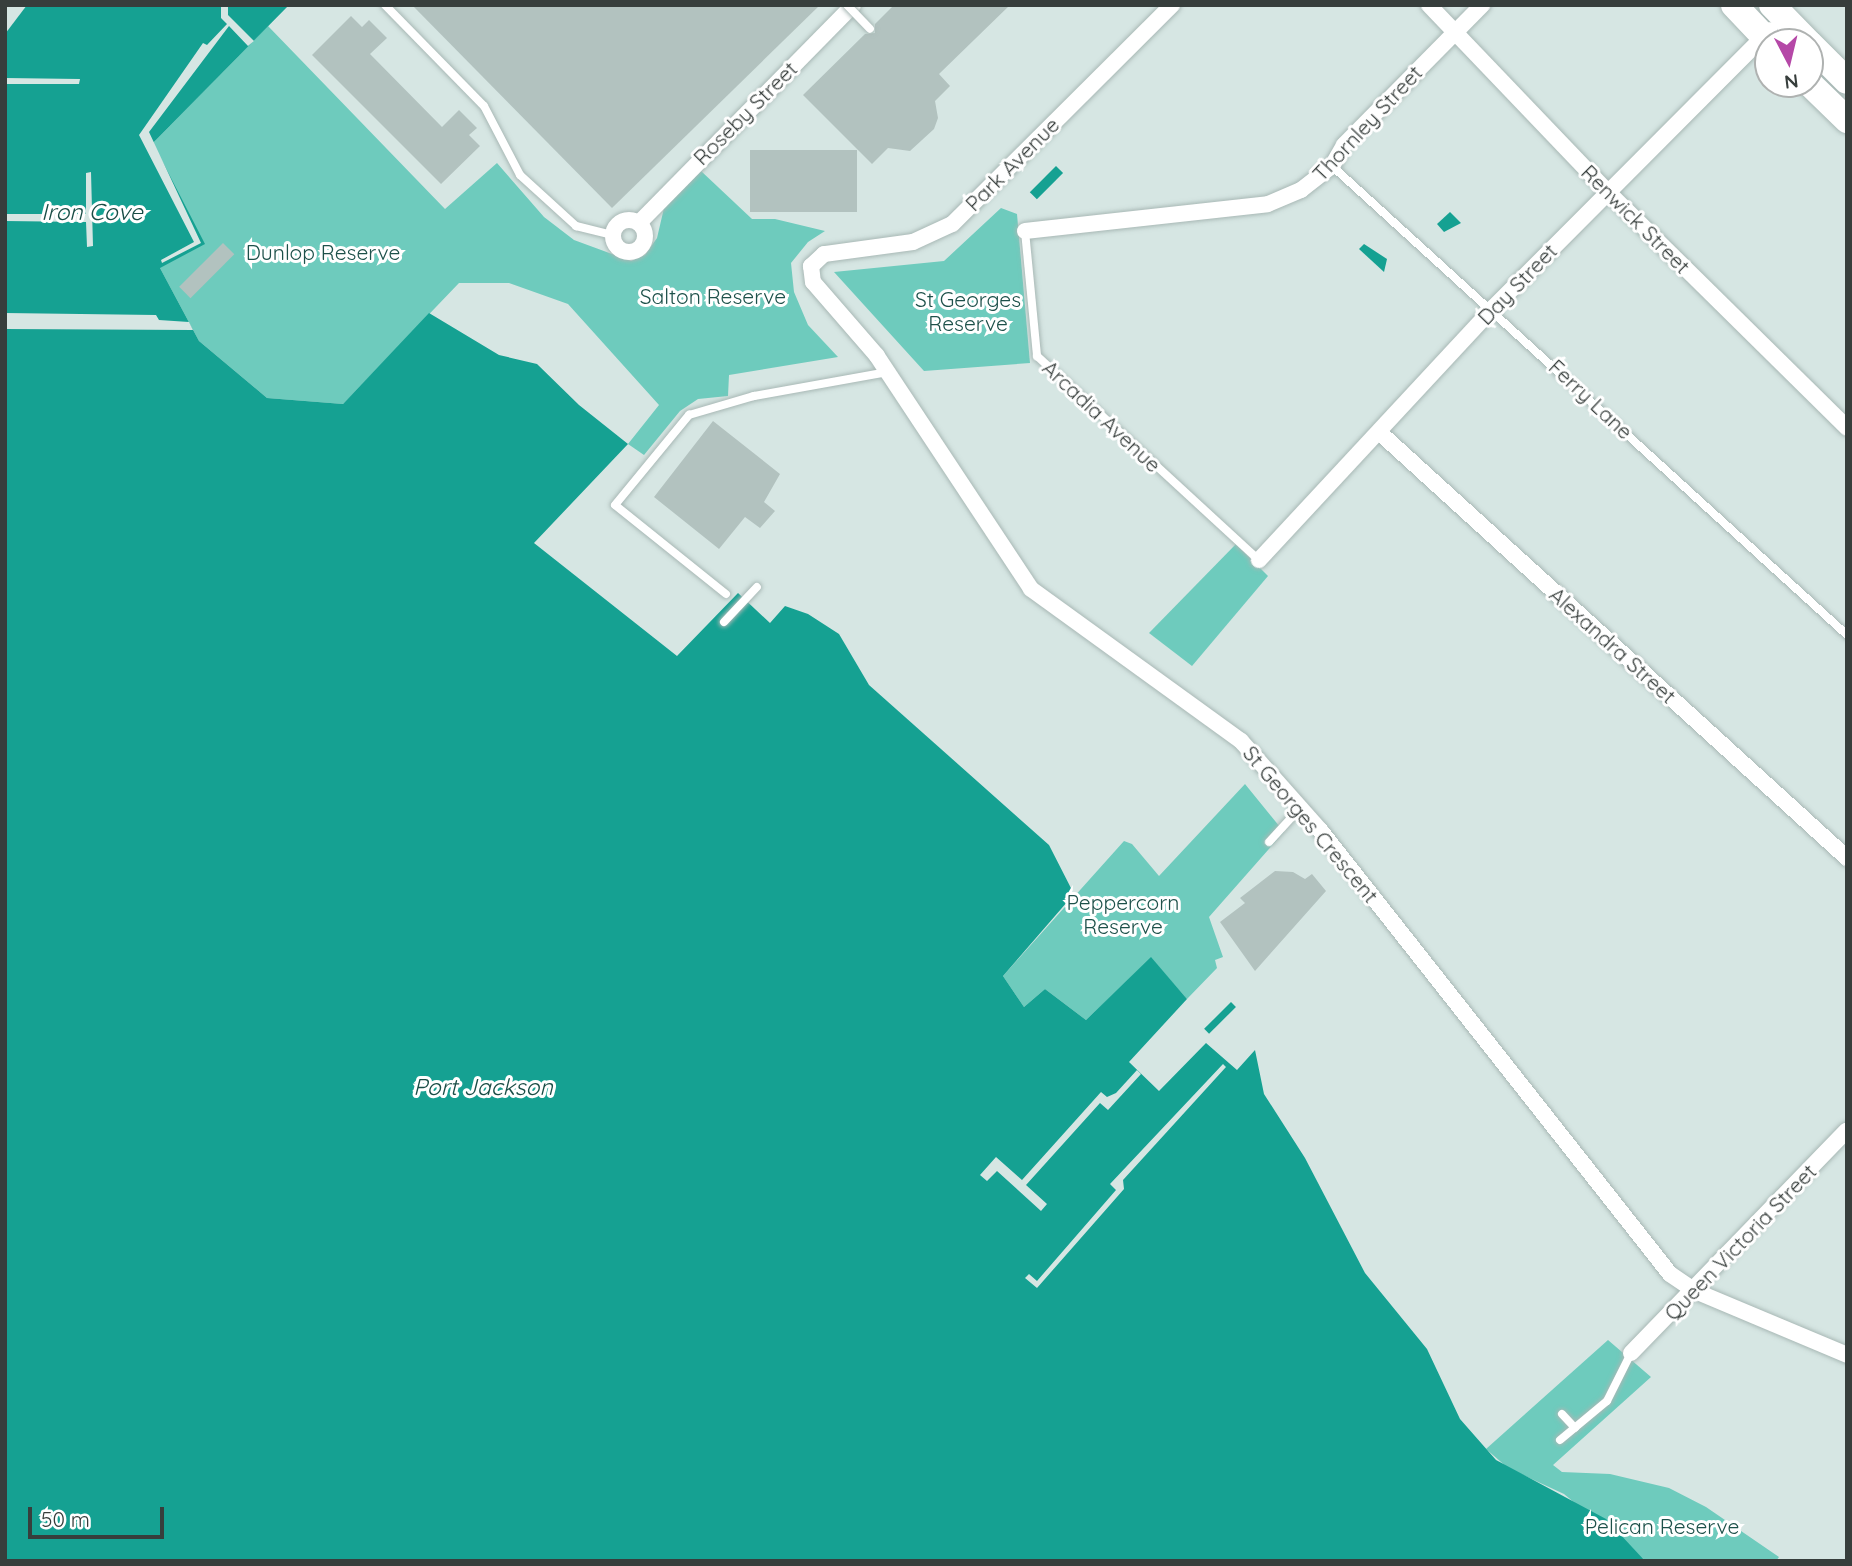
<!DOCTYPE html>
<html>
<head>
<meta charset="utf-8">
<style>
  body { margin:0 }
  #map { position:relative; width:1852px; height:1566px; overflow:hidden; background:#d6e6e3; font-family:Quicksand,sans-serif }
  div>[style] { position:absolute }
  .green>* { inset:0; background:#6ecbbd }
  .water>* { inset:0; background:#15a192; transform-origin:0 0 }
  .pier>* { inset:0; background:#d6e6e3 }
  .building>* { inset:0; background:#b2c2bf; transform-origin:0 0 }
  .roads { filter:drop-shadow(0 0 2px #a8b8b5) drop-shadow(0 0 2px #a8b8b5) }
  .service>* { height:8px; margin:-4px; padding:0 4px; transform-origin:4px; border-radius:4px; background:#fff }
  .minor>* { height:16px; margin:-8px; padding:0 8px; transform-origin:8px; border-radius:8px; background:#fff }
  .minor>.ring { margin:-8px; padding:0; box-sizing:content-box; background:none; border:16px solid #fff; border-radius:50% }
  .trunk>* { height:26px; margin:-13px; padding:0 13px; transform-origin:13px; border-radius:13px; background:#fff }
  .bridges { filter:drop-shadow(0 0 2px #a8b8b5) drop-shadow(0 0 2px #a8b8b5) }
  .service-bridge>* { height:8px; margin:-4px; padding:0 4px; transform-origin:4px; border-radius:4px; background:#fff }
  span { translate:-50% -50%; white-space:nowrap; text-align:center; line-height:1.15; -webkit-text-stroke:6px #fff; paint-order:stroke }
  .street-label { font-size:21px; color:#373e3c }
  .park-label { font-size:21px; color:#1d514a }
  .water-label { font-size:23px; color:#194d46; font-style:italic }
  .frame { position:absolute; inset:0; border:7px solid #373e3c; pointer-events:none }
  .north { position:absolute; left:1754px; top:28px; width:70px; height:70px; box-sizing:border-box; background:#fff; border:2px solid #afb2b1; border-radius:50%; rotate:173deg; font-size:19px; font-weight:700; line-height:28px; text-align:center; color:#373e3c }
  .north::after { content:''; display:block; margin:auto; width:24px; height:32px; background:#b548a7; clip-path:polygon(50% 0,100% 100%,50% 72%,0 100%) }
  .scale { position:absolute; left:28px; top:1507px; width:136px; height:32px; box-sizing:border-box; border:4px solid #373e3c; border-top:0; padding-left:9px; font-size:21px; line-height:24px; white-space:nowrap; color:#373e3c; -webkit-text-stroke:5px #fff; paint-order:stroke }
</style>
</head>
<body>
<div id="map">
  <div class="green">
    <div style="clip-path:polygon(268px 26px,445px 209px,497px 163px,544px 217px,574px 240px,631px 261px,645px 255px,657px 238px,664px 208px,701px 171px,752px 219px,775px 219px,825px 231px,808px 242px,791px 263px,794px 292px,808px 325px,838px 357px,729px 375px,728px 396px,698px 399px,680px 411px,644px 455px,628px 444px,659px 405px,568px 304px,509px 283px,459px 283px,343px 404px,267px 398px,199px 341px,160px 268px,153px 143px)"></div>
    <div style="clip-path:polygon(1001px 208px,1017px 214px,1030px 363px,924px 371px,834px 272px,944px 261px)"></div>
    <div style="clip-path:polygon(1236px 544px,1268px 576px,1192px 666px,1149px 633px)"></div>
    <div style="clip-path:polygon(1245px 784px,1284px 832px,1209px 917px,1223px 957px,1215px 960px,1217px 968px,1187px 999px,1151px 958px,1086px 1020px,1045px 989px,1024px 1007px,1003px 976px,1124px 841px,1132px 844px,1159px 876px)"></div>
    <div style="clip-path:polygon(1608px 1340px,1651px 1377px,1553px 1465px,1562px 1472px,1610px 1474px,1669px 1488px,1706px 1507px,1779px 1557px,1776px 1561px,1645px 1561px,1564px 1494px,1508px 1468px,1486px 1449px)"></div>
  </div>
  <div class="water">
    <div style="clip-path:polygon(5px 5px,289px 5px,153px 143px,205px 244px,160px 268px,199px 341px,267px 398px,343px 404px,429px 313px,499px 355px,537px 364px,579px 405px,628px 444px,534px 543px,677px 656px,738px 593px,770px 623px,785px 606px,808px 614px,839px 634px,869px 685px,1049px 845px,1074px 894px,1003px 976px,1024px 1007px,1045px 989px,1086px 1020px,1151px 957px,1187px 999px,1129px 1062px,1159px 1091px,1206px 1043px,1237px 1070px,1255px 1050px,1264px 1094px,1305px 1158px,1365px 1273px,1427px 1349px,1460px 1419px,1496px 1460px,1606px 1519px,1645px 1561px,5px 1561px)"></div>
    <div style="left:1056px;top:166px;width:10px;height:37px;rotate:45deg"></div>
    <div style="clip-path:polygon(1450px 212px,1461px 223px,1444px 232px,1437px 224px)"></div>
    <div style="clip-path:polygon(1364px 244px,1387px 259px,1384px 272px,1359px 249px)"></div>
    <div style="left:1231px;top:1002px;width:7px;height:38px;rotate:45deg"></div>
  </div>
  <div class="pier">
    <div style="clip-path:polygon(5px 5px,27px 5px,5px 34px)"></div>
    <div style="clip-path:polygon(221px 5px,228px 5px,228px 15px,254px 41px,248px 46px,229px 26px,149px 132px,201px 243px,162px 263px,161px 260px,194px 242px,139px 135px,203px 43px,207px 45px,227px 24px,221px 18px)"></div>
    <div style="clip-path:polygon(5px 78px,80px 79px,79px 84px,5px 84px)"></div>
    <div style="clip-path:polygon(91px 172px,93px 246px,87px 247px,86px 222px,5px 221px,5px 214px,86px 214px,86px 173px)"></div>
    <div style="clip-path:polygon(5px 313px,156px 315px,159px 320px,189px 322px,193px 330px,5px 329px)"></div>
    <div style="clip-path:polygon(1223px 1064px,1226px 1067px,1123px 1180px,1124px 1189px,1037px 1288px,1025px 1278px,1029px 1274px,1037px 1281px,1116px 1190px,1110px 1184px)"></div>
    <div style="clip-path:polygon(1137px 1070px,1141px 1074px,1108px 1110px,1100px 1103px,1026px 1185px,1047px 1204px,1041px 1211px,997px 1171px,987px 1181px,980px 1175px,996px 1157px,1022px 1180px,1101px 1092px,1107px 1097px,1116px 1093px)"></div>
  </div>
  <div class="building">
    <div style="clip-path:polygon(412px 5px,820px 5px,612px 208px)"></div>
    <div style="clip-path:polygon(894px 5px,1010px 5px,939px 74px,950px 86px,935px 101px,938px 118px,934px 129px,910px 151px,888px 148px,872px 164px,803px 95px,865px 34px,875px 33px,875px 24px)"></div>
    <div style="clip-path:polygon(351px 16px,362px 27px,369px 20px,387px 38px,370px 54px,442px 127px,459px 110px,477px 128px,469px 135px,480px 146px,441px 184px,312px 55px)"></div>
    <div style="left:750px;top:150px;width:107px;height:62px"></div>
    <div style="left:223px;top:243px;width:16px;height:62px;rotate:45deg"></div>
    <div style="clip-path:polygon(713px 421px,780px 474px,764px 502px,775px 511px,760px 528px,745px 517px,719px 549px,654px 497px)"></div>
    <div style="clip-path:polygon(1275px 871px,1293px 872px,1305px 879px,1312px 874px,1326px 891px,1255px 971px,1220px 922px,1245px 903px,1240px 898px)"></div>
  </div>
  <div class="roads">
    <div class="service">
      <div style="left:385px;top:5px;width:141px;rotate:45.6deg"></div>
      <div style="left:484px;top:106px;width:78px;rotate:62.4deg"></div>
      <div style="left:520px;top:175px;width:76px;rotate:42.3deg"></div>
      <div style="left:576px;top:226px;width:38px;rotate:14deg"></div>
      <div style="left:1332px;top:166px;width:697px;rotate:42.32deg"></div>
      <div style="left:1025px;top:231px;width:126px;rotate:84.5deg"></div>
      <div style="left:1037px;top:356px;width:301px;rotate:42.6deg"></div>
      <div style="left:726px;top:594px;width:142px;rotate:-141.3deg"></div>
      <div style="left:615px;top:505px;width:117px;rotate:-50.6deg"></div>
      <div style="left:689px;top:415px;width:68px;rotate:-16.3deg"></div>
      <div style="left:754px;top:396px;width:136px;rotate:-10.2deg"></div>
      <div style="left:724px;top:622px;width:48px;rotate:-46.7deg"></div>
      <div style="left:1269px;top:842px;width:46px;rotate:-47.6deg"></div>
      <div style="left:1562px;top:1414px;width:19px;rotate:47deg"></div>
      <div style="left:1560px;top:1440px;width:61px;rotate:-39.7deg"></div>
      <div style="left:1607px;top:1401px;width:54px;rotate:-63.4deg"></div>
    </div>
    <div class="minor">
      <div style="left:1172px;top:5px;width:310px;rotate:135.1deg"></div>
      <div style="left:952px;top:224px;width:43px;rotate:155.2deg"></div>
      <div style="left:913px;top:242px;width:90px;rotate:172.3deg"></div>
      <div style="left:824px;top:254px;width:18px;rotate:137deg"></div>
      <div style="left:811px;top:266px;width:16px;rotate:83deg"></div>
      <div style="left:813px;top:282px;width:98px;rotate:49.1deg"></div>
      <div style="left:877px;top:356px;width:279px;rotate:56.5deg"></div>
      <div style="left:1031px;top:589px;width:259px;rotate:35.9deg"></div>
      <div style="left:1241px;top:741px;width:119px;rotate:48.4deg"></div>
      <div style="left:1320px;top:830px;width:565px;rotate:51.75deg"></div>
      <div style="left:1670px;top:1274px;width:30px;rotate:34deg"></div>
      <div style="left:1695px;top:1291px;width:165px;rotate:22.8deg"></div>
      <div style="left:1429px;top:5px;width:257px;rotate:46.3deg"></div>
      <div style="left:1607px;top:191px;width:337px;rotate:44.6deg"></div>
      <div class="ring" style="left:613px;top:220px;width:16px;height:16px"></div>
      <div style="left:639px;top:223px;width:305px;rotate:-45.5deg"></div>
      <div style="left:1025px;top:231px;width:244px;rotate:-6.3deg"></div>
      <div style="left:1268px;top:204px;width:36px;rotate:-23deg"></div>
      <div style="left:1301px;top:190px;width:39px;rotate:-38deg"></div>
      <div style="left:1332px;top:166px;width:24px;rotate:-60deg"></div>
      <div style="left:1344px;top:145px;width:197px;rotate:-45.4deg"></div>
      <div style="left:1379px;top:432px;width:633px;rotate:42.31deg"></div>
      <div style="left:1259px;top:560px;width:344px;rotate:-47.1deg"></div>
      <div style="left:1493px;top:308px;width:392px;rotate:-45.1deg"></div>
      <div style="left:1631px;top:1353px;width:310px;rotate:-45.9deg"></div>
    </div>
    <div class="trunk">
      <div style="left:1734px;top:5px;width:51px;rotate:46.6deg"></div>
      <div style="left:1772px;top:5px;width:52px;rotate:45.8deg"></div>
      <div style="left:1810px;top:44px;width:52px;rotate:45deg"></div>
      <div style="left:1810px;top:84px;width:52px;rotate:44.2deg"></div>
    </div>
  </div>
  <div class="bridges">
    <div class="service-bridge">
      <div style="left:847px;top:5px;width:33px;rotate:46deg"></div>
    </div>
  </div>
  <div class="street-label">
    <span style="left:745px;top:113px;rotate:-45deg">Roseby Street</span>
    <span style="left:1367px;top:123px;rotate:-47deg">Thornley Street</span>
    <span style="left:1012px;top:164px;rotate:-45deg">Park Avenue</span>
    <span style="left:1636px;top:219px;rotate:45deg">Renwick Street</span>
    <span style="left:1517px;top:284px;rotate:-46deg">Day Street</span>
    <span style="left:1591px;top:399px;rotate:43deg">Ferry Lane</span>
    <span style="left:1102px;top:416px;rotate:43deg">Arcadia Avenue</span>
    <span style="left:1613px;top:645px;rotate:42deg">Alexandra Street</span>
    <span style="left:1311px;top:824px;rotate:50deg">St Georges Crescent</span>
    <span style="left:1740px;top:1242px;rotate:-46deg">Queen Victoria Street</span>
  </div>
  <div class="park-label">
    <span style="left:323px;top:252px">Dunlop Reserve</span>
    <span style="left:713px;top:296px">Salton Reserve</span>
    <span style="left:968px;top:311px">St Georges<br>Reserve</span>
    <span style="left:1123px;top:914px">Peppercorn<br>Reserve</span>
    <span style="left:1662px;top:1526px">Pelican Reserve</span>
  </div>
  <div class="water-label">
    <span style="left:92px;top:212px">Iron Cove</span>
    <span style="left:483px;top:1087px">Port Jackson</span>
  </div>
  <div class="frame"></div>
  <div class="north">N</div>
  <div class="scale">50 m</div>
</div>
</body>
</html>
